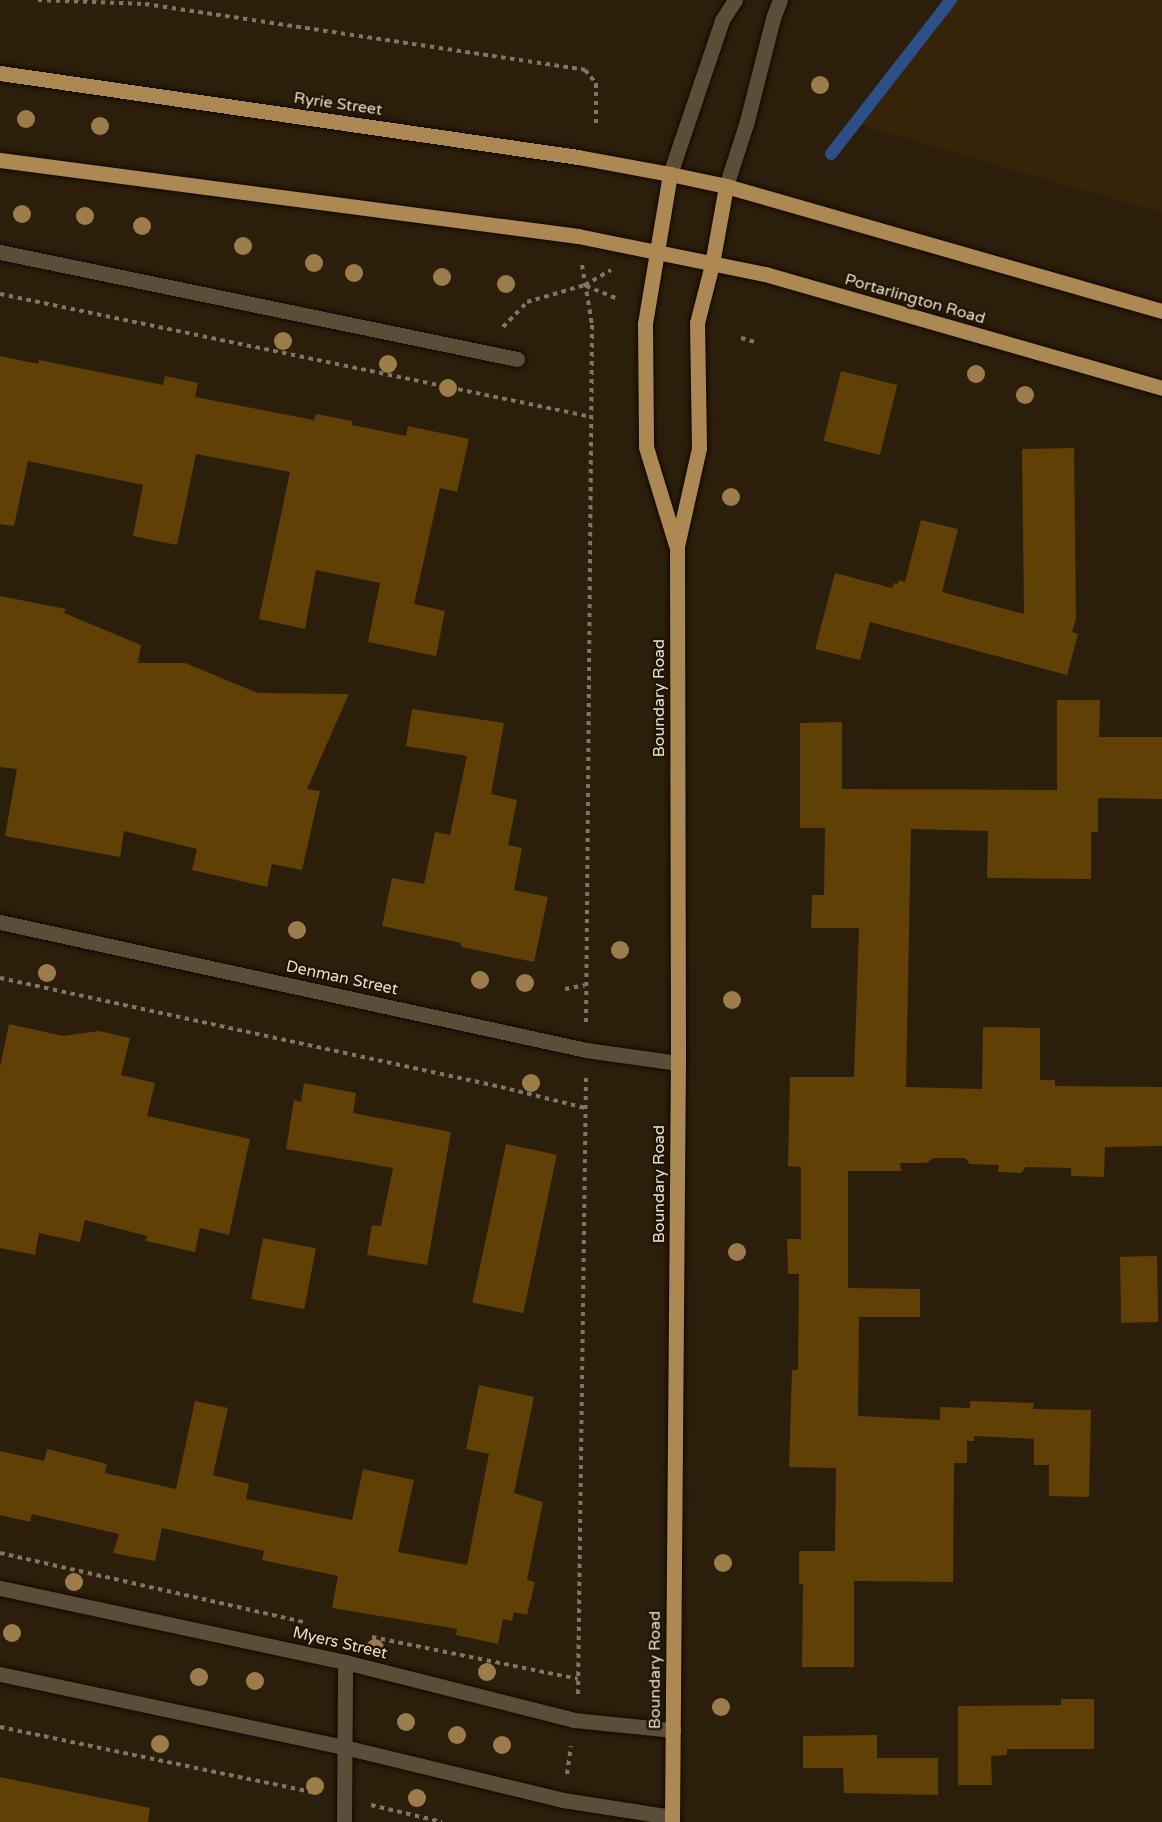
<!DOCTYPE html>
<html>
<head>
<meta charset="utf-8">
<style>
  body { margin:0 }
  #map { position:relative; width:1162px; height:1822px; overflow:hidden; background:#2b1e0a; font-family:"Varela Round",sans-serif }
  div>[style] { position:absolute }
  .built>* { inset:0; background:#362409 }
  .stream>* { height:12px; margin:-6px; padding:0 6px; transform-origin:6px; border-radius:6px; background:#2d4f87 }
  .building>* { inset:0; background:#604004; transform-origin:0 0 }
  .path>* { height:4px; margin-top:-2px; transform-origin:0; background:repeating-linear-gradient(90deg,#817665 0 4.5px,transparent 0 9px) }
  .roads { filter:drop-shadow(0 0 2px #130800) drop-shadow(0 0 2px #130800) }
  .minor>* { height:15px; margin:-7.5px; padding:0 7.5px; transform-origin:7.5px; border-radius:7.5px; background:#5c4d38 }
  .major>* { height:15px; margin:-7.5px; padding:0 7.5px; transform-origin:7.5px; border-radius:7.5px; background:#ac8853 }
  .trees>* { width:18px; height:18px; margin:-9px; border-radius:50%; background:#9d7c4c }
  span { translate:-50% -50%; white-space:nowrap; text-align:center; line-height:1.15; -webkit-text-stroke:5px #211502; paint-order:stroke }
  .street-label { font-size:16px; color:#e7ded1 }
</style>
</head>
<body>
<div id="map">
  <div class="built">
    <div style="clip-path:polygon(951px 0,1162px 0,1162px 213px,855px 124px)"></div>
  </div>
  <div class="stream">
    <div style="left:831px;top:154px;width:195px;rotate:-52.1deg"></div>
  </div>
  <div class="building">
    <div style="clip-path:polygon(0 356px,38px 364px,39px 360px,163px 385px,165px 376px,198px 383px,195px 397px,314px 420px,316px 414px,352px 421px,352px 425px,406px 436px,408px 426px,469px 439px,457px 492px,440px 488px,414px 604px,445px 611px,436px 656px,368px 642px,380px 583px,316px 570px,305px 629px,259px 619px,290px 472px,196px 454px,177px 545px,133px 536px,143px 485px,28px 461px,14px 526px,0 524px)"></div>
    <div style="left:841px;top:371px;width:58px;height:72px;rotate:14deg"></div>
    <div style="clip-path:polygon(1074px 448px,1076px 618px,1072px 632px,1078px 634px,1067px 675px,870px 622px,860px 660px,815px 649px,835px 573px,892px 588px,894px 583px,898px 584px,899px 580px,905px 582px,921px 520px,958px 529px,942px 592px,1024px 614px,1022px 449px)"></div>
    <div style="clip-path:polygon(0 596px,66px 609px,64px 613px,141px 645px,138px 663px,185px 663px,258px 693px,349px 694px,307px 789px,320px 791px,302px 870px,272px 864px,267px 887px,192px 870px,197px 849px,124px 831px,120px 857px,5px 836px,17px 769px,0 767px)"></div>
    <div style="clip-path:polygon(1057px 700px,1100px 700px,1099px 737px,1162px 737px,1162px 799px,1098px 798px,1098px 832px,1091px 832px,1091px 879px,987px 878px,988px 831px,911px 829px,906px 1087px,982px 1089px,983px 1027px,1040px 1028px,1040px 1080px,1055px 1080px,1055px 1086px,1162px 1087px,1162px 1146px,1105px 1147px,1104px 1177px,1071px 1176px,1071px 1168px,1026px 1167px,1021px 1173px,998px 1172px,999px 1165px,970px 1164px,965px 1158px,934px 1158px,926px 1163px,900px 1163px,901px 1171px,848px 1171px,848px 1288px,920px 1289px,920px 1317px,859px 1317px,858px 1416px,940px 1420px,940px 1407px,970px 1408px,970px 1401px,1034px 1403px,1033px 1409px,1091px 1410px,1089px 1497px,1049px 1496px,1049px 1465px,1034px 1465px,1034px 1439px,974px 1436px,974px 1441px,967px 1441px,967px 1463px,954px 1463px,953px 1582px,854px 1581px,854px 1667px,802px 1667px,803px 1584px,799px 1584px,799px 1551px,835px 1551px,836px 1468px,789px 1467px,792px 1370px,798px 1370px,799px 1274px,788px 1274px,787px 1239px,801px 1239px,801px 1167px,788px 1166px,790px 1077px,854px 1077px,859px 928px,811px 928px,812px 895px,824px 895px,825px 828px,800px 828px,800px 723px,842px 722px,842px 789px,1057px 790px)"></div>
    <div style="clip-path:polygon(412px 709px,504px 723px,491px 794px,517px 800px,508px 845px,522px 848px,514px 890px,548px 897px,534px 962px,461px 947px,461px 943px,382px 926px,392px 878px,424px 884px,435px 832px,450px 835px,467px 756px,406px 746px)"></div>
    <div style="clip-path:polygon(9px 1024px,63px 1036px,99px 1031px,130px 1038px,121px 1075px,155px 1083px,147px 1116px,250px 1139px,229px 1235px,200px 1228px,195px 1252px,146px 1241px,147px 1236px,85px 1220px,80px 1242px,39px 1233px,35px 1255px,0 1248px,0 1067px)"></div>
    <div style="clip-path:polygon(304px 1083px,356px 1093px,353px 1113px,451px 1132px,427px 1265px,367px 1255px,372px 1225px,381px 1226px,393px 1168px,286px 1149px,294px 1100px,301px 1102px)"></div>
    <div style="left:506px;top:1144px;width:52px;height:162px;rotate:12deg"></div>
    <div style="left:263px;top:1238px;width:54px;height:62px;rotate:11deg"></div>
    <div style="left:1157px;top:1256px;width:66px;height:37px;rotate:89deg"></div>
    <div style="clip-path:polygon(479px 1385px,534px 1397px,514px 1493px,543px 1502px,527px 1580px,535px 1582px,527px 1615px,514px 1612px,512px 1621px,503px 1619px,498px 1644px,456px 1635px,457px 1629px,332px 1608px,338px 1576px,262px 1560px,264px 1551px,162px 1528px,155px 1561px,113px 1553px,119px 1534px,32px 1514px,30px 1522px,0 1515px,0 1451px,44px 1461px,47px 1449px,107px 1464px,105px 1473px,176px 1489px,195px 1401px,228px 1408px,213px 1475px,249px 1484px,246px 1499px,352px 1520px,363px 1469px,414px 1480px,398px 1552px,467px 1565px,489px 1454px,466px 1449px)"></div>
    <div style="clip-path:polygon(1061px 1699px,1094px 1699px,1094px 1749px,1007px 1749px,1007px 1755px,991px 1756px,992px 1785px,958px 1785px,958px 1706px,1061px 1705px)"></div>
    <div style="clip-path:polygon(877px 1735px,877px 1758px,938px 1758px,938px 1795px,844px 1793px,843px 1768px,803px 1768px,803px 1736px)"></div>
    <div style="clip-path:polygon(0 1777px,150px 1808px,148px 1822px,0 1822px)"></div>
  </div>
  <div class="path">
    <div style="left:38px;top:0;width:107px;rotate:2.1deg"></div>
    <div style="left:145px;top:4px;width:445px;rotate:8.5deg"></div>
    <div style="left:585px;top:70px;width:17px;rotate:50deg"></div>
    <div style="left:596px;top:83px;width:43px;rotate:90deg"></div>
    <div style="left:582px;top:265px;width:61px;rotate:80.5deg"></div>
    <div style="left:592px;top:325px;width:697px;rotate:90.49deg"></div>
    <div style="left:586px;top:286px;width:35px;rotate:22deg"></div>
    <div style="left:0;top:294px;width:605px;rotate:11.74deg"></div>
    <div style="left:503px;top:327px;width:35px;rotate:-46deg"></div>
    <div style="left:527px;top:302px;width:60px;rotate:-16.3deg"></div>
    <div style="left:585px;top:285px;width:30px;rotate:-30deg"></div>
    <div style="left:741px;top:338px;width:15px;rotate:16deg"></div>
    <div style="left:0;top:978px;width:513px;rotate:12.27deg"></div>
    <div style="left:501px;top:1087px;width:87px;rotate:14deg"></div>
    <div style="left:565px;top:989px;width:20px;rotate:-11deg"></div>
    <div style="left:0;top:1553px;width:312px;rotate:12.8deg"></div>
    <div style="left:372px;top:1637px;width:210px;rotate:11.5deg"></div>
    <div style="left:578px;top:1694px;width:616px;rotate:-89.26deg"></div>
    <div style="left:0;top:1727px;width:323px;rotate:11.8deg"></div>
    <div style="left:567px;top:1774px;width:28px;rotate:-82deg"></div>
    <div style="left:371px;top:1805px;width:73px;rotate:13.5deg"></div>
  </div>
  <div class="roads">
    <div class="minor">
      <div style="left:670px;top:174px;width:163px;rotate:-71.3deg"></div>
      <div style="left:722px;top:20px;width:24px;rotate:-57deg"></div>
      <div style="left:726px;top:186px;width:68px;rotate:-72.1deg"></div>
      <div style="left:747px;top:121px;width:106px;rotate:-75.8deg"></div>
      <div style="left:773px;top:18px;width:19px;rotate:-69deg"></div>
      <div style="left:0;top:252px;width:528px;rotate:11.69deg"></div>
      <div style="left:0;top:922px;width:600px;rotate:12.32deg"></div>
      <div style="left:586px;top:1050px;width:93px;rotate:8deg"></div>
      <div style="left:0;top:1588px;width:353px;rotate:12.1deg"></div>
      <div style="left:345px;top:1662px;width:236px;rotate:14.2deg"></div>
      <div style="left:574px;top:1720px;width:100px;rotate:5.8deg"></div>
      <div style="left:0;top:1674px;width:352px;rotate:12deg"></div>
      <div style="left:344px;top:1747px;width:225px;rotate:13.6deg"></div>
      <div style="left:563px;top:1800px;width:110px;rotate:8.9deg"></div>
      <div style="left:344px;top:1822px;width:160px;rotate:-89.6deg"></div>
    </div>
    <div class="major">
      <div style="left:0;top:73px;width:584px;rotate:8.27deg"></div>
      <div style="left:578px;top:157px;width:94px;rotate:10.5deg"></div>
      <div style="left:670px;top:174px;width:57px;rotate:12.1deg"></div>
      <div style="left:726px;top:186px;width:454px;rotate:16deg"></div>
      <div style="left:0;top:160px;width:583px;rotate:7.49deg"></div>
      <div style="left:578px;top:236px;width:191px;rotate:11.5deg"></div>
      <div style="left:765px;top:274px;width:413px;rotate:16deg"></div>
      <div style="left:670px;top:174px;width:152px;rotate:99.5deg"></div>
      <div style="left:645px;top:324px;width:123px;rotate:89.5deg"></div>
      <div style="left:646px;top:447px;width:102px;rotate:73deg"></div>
      <div style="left:672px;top:1822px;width:759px;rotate:-89.55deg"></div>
      <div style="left:678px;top:1063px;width:517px;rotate:-90.11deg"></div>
      <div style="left:677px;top:546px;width:100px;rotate:-77.3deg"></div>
      <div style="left:699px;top:448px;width:125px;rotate:-90.9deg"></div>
      <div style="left:697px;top:323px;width:61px;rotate:-75.7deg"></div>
      <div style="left:712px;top:264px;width:79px;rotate:-79.8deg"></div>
    </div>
  </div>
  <div class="trees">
    <div style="left:820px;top:85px"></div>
    <div style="left:26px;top:119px"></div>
    <div style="left:100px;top:126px"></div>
    <div style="left:22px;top:214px"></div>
    <div style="left:85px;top:216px"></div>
    <div style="left:142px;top:226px"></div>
    <div style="left:243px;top:246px"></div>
    <div style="left:314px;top:263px"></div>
    <div style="left:354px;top:273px"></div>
    <div style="left:442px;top:277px"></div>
    <div style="left:506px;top:284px"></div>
    <div style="left:283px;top:341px"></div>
    <div style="left:388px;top:364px"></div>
    <div style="left:976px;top:374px"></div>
    <div style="left:448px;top:388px"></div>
    <div style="left:1025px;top:395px"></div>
    <div style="left:731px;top:497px"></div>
    <div style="left:297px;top:930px"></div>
    <div style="left:620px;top:950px"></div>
    <div style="left:47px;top:973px"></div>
    <div style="left:480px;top:980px"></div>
    <div style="left:525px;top:983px"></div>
    <div style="left:732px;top:1000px"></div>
    <div style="left:531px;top:1083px"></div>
    <div style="left:737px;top:1252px"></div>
    <div style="left:723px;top:1563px"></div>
    <div style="left:74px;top:1582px"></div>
    <div style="left:12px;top:1633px"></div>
    <div style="left:375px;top:1648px"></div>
    <div style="left:487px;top:1672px"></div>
    <div style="left:199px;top:1677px"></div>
    <div style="left:255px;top:1681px"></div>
    <div style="left:721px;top:1707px"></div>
    <div style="left:406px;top:1722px"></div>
    <div style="left:457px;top:1735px"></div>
    <div style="left:160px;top:1744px"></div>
    <div style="left:502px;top:1745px"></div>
    <div style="left:315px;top:1786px"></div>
    <div style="left:417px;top:1798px"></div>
  </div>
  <div class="street-label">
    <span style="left:338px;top:104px;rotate:8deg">Ryrie Street</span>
    <span style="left:915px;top:299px;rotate:16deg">Portarlington Road</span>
    <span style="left:659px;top:698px;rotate:-90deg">Boundary Road</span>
    <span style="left:342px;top:978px;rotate:12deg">Denman Street</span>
    <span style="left:659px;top:1184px;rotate:-90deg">Boundary Road</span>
    <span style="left:340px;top:1643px;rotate:13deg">Myers Street</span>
    <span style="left:655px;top:1670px;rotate:-90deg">Boundary Road</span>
  </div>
</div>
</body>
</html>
